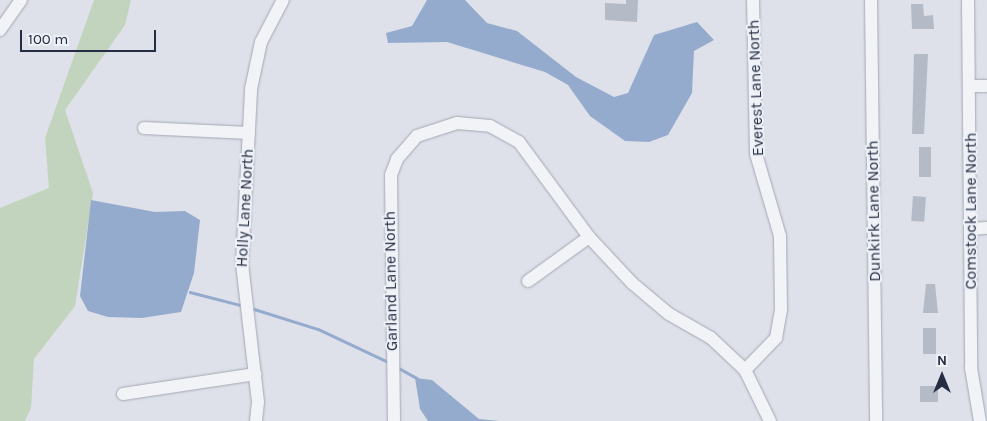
<!DOCTYPE html>
<html>
<head>
<meta charset="utf-8">
<style>
  body { margin:0 }
  #map { position:relative; width:987px; height:421px; overflow:hidden; background:#dee1e9; font-family:Karla,sans-serif }
  div>[style] { position:absolute }
  .green>* { inset:0; background:#c2d4be }
  .water>* { inset:0; background:#95abce }
  .stream>* { height:2.5px; margin:-1.25px; padding:0 1.25px; transform-origin:1.25px; border-radius:1.25px; background:#95abce }
  .building>* { inset:0; background:#b5bac7; transform-origin:0 0 }
  .roads { filter:drop-shadow(0 0 1px #a3a7b4) drop-shadow(0 0 1px #a3a7b4) }
  .minor>* { height:12px; margin:-6px; padding:0 6px; transform-origin:6px; border-radius:6px; background:#f1f3f7 }
  span { translate:-50% -50%; white-space:nowrap; text-align:center; line-height:1.15; -webkit-text-stroke:4px #eef1f7; paint-order:stroke }
  .street-label { font-size:16px; color:#252d42 }
  .north { position:absolute; left:917px; top:351px; width:50px; height:50px; -webkit-text-stroke:4px #eef1f7; paint-order:stroke; rotate:0deg; font-size:14px; font-weight:700; line-height:20px; text-align:center; color:#252d42 }
  .north::after { content:''; display:block; margin:auto; width:18px; height:22px; background:#252d42; clip-path:polygon(50% 0,100% 100%,50% 72%,0 100%) }
  .scale { position:absolute; left:20px; top:30px; width:136px; height:22px; box-sizing:border-box; border:2px solid #252d42; border-top:0; padding-left:6px; font-size:15px; line-height:18px; white-space:nowrap; color:#252d42; -webkit-text-stroke:4px #eef1f7; paint-order:stroke }
</style>
</head>
<body>
<div id="map">
  <div class="green">
    <div style="clip-path:polygon(94px 0,131px 0,125px 25px,65px 110px,93px 193px,75px 306px,34px 359px,31px 408px,25px 421px,0 421px,0 208px,49px 188px,45px 138px)"></div>
  </div>
  <div class="water">
    <div style="clip-path:polygon(427px 0,465px 0,487px 23px,517px 31px,576px 77px,614px 97px,628px 93px,654px 35px,697px 22px,714px 40px,694px 51px,692px 93px,668px 135px,649px 142px,625px 141px,590px 116px,568px 85px,545px 72px,447px 42px,388px 43px,386px 33px,412px 26px)"></div>
    <div style="clip-path:polygon(91px 200px,155px 212px,185px 211px,200px 220px,194px 273px,181px 312px,142px 318px,108px 317px,88px 311px,80px 296px)"></div>
    <div style="clip-path:polygon(415px 378px,432px 380px,479px 419px,500px 421px,428px 421px,420px 409px)"></div>
  </div>
  <div class="stream">
    <div style="left:190px;top:292px;width:56px;rotate:14.5deg"></div>
    <div style="left:251px;top:308px;width:70px;rotate:17.4deg"></div>
    <div style="left:318px;top:329px;width:77px;rotate:25.2deg"></div>
    <div style="left:397px;top:367px;width:23px;rotate:29deg"></div>
  </div>
  <div class="building">
    <div style="clip-path:polygon(626px 0,638px 0,637px 22px,605px 20px,605px 3px,626px 4px)"></div>
    <div style="clip-path:polygon(911px 4px,923px 4px,924px 16px,933px 15px,934px 29px,912px 29px)"></div>
    <div style="clip-path:polygon(914px 54px,928px 54px,924px 134px,912px 134px)"></div>
    <div style="left:919px;top:147px;width:12px;height:30px"></div>
    <div style="left:913px;top:196px;width:13px;height:25px;rotate:4deg"></div>
    <div style="clip-path:polygon(926px 284px,935px 284px,938px 313px,923px 313px)"></div>
    <div style="left:923px;top:328px;width:13px;height:26px"></div>
    <div style="left:920px;top:386px;width:18px;height:16px"></div>
  </div>
  <div class="roads">
    <div class="minor">
      <div style="left:871px;top:0;width:421px;rotate:89.3deg"></div>
      <div style="left:968px;top:0;width:368px;rotate:89.5deg"></div>
      <div style="left:971px;top:368px;width:54px;rotate:80.4deg"></div>
      <div style="left:0;top:30px;width:37px;rotate:-55deg"></div>
      <div style="left:971px;top:86px;width:16px"></div>
      <div style="left:144px;top:128px;width:105px;rotate:2.7deg"></div>
      <div style="left:971px;top:229px;width:16px;rotate:-4deg"></div>
      <div style="left:528px;top:281px;width:75px;rotate:-35.8deg"></div>
      <div style="left:745px;top:370px;width:45px;rotate:-45.9deg"></div>
      <div style="left:776px;top:338px;width:28px;rotate:-80deg"></div>
      <div style="left:781px;top:310px;width:74px;rotate:-90.8deg"></div>
      <div style="left:780px;top:236px;width:85px;rotate:-106.3deg"></div>
      <div style="left:756px;top:154px;width:154px;rotate:-91.1deg"></div>
      <div style="left:123px;top:394px;width:134px;rotate:-8.6deg"></div>
      <div style="left:256px;top:421px;width:19px;rotate:-84deg"></div>
      <div style="left:258px;top:402px;width:140px;rotate:-96.6deg"></div>
      <div style="left:242px;top:263px;width:174px;rotate:-87deg"></div>
      <div style="left:251px;top:89px;width:48px;rotate:-78deg"></div>
      <div style="left:261px;top:42px;width:47px;rotate:-62.4deg"></div>
      <div style="left:394px;top:421px;width:246px;rotate:-90.7deg"></div>
      <div style="left:391px;top:175px;width:17px;rotate:-69deg"></div>
      <div style="left:397px;top:159px;width:30px;rotate:-49deg"></div>
      <div style="left:417px;top:136px;width:42px;rotate:-18deg"></div>
      <div style="left:457px;top:123px;width:33px;rotate:5deg"></div>
      <div style="left:490px;top:126px;width:33px;rotate:29deg"></div>
      <div style="left:519px;top:142px;width:118px;rotate:53.6deg"></div>
      <div style="left:589px;top:237px;width:63px;rotate:46.9deg"></div>
      <div style="left:632px;top:283px;width:48px;rotate:40deg"></div>
      <div style="left:669px;top:314px;width:48px;rotate:29.7deg"></div>
      <div style="left:711px;top:338px;width:47px;rotate:43.3deg"></div>
      <div style="left:745px;top:370px;width:57px;rotate:63.9deg"></div>
    </div>
  </div>
  <div class="street-label">
    <span style="left:756px;top:88px;rotate:-92deg">Everest Lane North</span>
    <span style="left:245px;top:208px;rotate:-87deg">Holly Lane North</span>
    <span style="left:874px;top:211px;rotate:-91deg">Dunkirk Lane North</span>
    <span style="left:971px;top:211px;rotate:-90deg">Comstock Lane North</span>
    <span style="left:391px;top:281px;rotate:-91deg">Garland Lane North</span>
  </div>
  <div class="north">N</div>
  <div class="scale">100 m</div>
</div>
</body>
</html>
